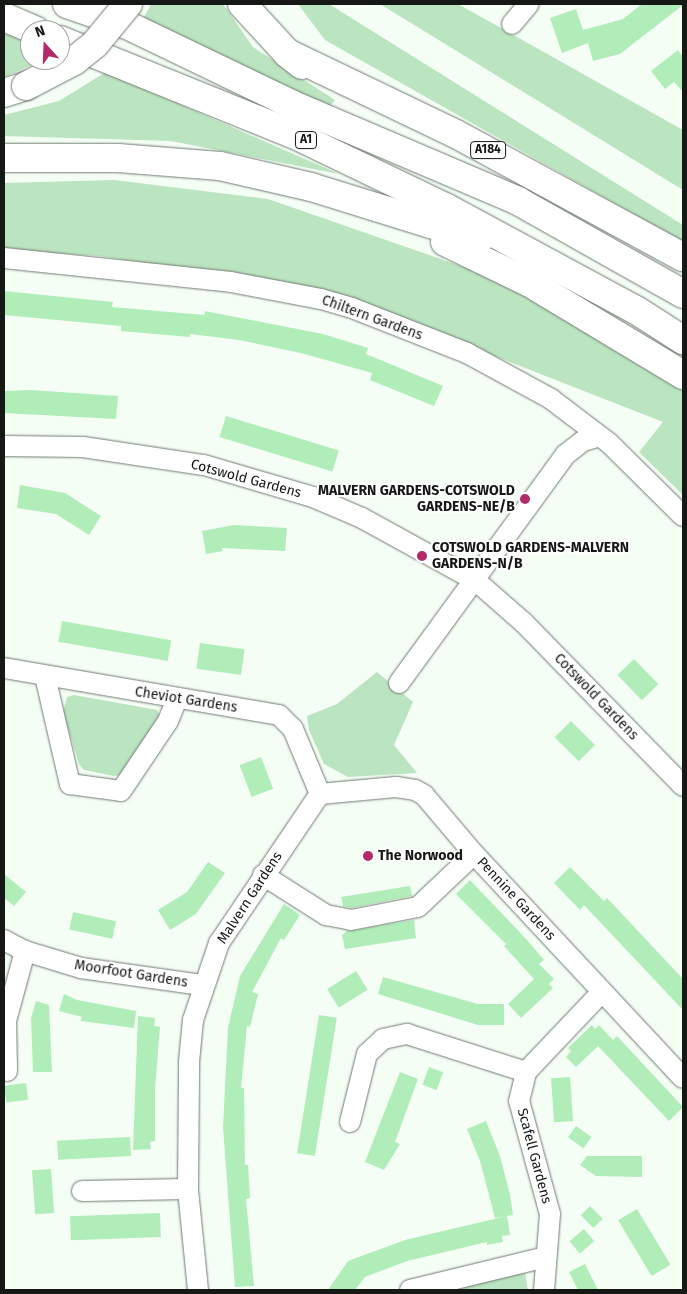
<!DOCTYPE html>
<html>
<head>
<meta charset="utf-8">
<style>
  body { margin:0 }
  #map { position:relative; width:687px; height:1294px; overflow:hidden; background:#f4fef5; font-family:"Fira Sans",sans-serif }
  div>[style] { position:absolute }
  .green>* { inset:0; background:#bbe4c0 }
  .building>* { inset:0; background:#b0edb8; transform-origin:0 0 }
  .roads { filter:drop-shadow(0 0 1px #717a72) drop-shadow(0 0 1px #717a72) }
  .minor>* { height:20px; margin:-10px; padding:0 10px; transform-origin:10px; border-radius:10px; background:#fff }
  .trunk>* { height:28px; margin:-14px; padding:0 14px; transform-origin:14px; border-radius:14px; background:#fff }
  .bridges { filter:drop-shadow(0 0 1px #717a72) drop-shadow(0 0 1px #717a72) }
  .trunk-bridge>* { height:28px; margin:-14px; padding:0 14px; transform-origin:14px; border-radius:14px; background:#fff }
  .dots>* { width:14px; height:14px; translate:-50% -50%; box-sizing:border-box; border:2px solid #fff; border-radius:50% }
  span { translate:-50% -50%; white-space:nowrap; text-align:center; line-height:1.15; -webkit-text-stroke:4px #fff; paint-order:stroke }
  .shield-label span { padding:1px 4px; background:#fff; border:1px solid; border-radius:4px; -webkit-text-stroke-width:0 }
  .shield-label { font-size:12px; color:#151815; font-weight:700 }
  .street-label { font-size:14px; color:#151815 }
  .poi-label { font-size:14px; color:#151815; font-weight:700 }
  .right { translate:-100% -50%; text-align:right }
  .left { translate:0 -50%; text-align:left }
  .frame { position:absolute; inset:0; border:5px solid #151815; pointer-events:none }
  .north { position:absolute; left:20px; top:20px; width:50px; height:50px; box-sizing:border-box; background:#fff; border:1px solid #a1a3a1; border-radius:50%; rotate:340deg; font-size:14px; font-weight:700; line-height:20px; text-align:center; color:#151815 }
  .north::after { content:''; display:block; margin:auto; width:18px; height:22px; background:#b32a68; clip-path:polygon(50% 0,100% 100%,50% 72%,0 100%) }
</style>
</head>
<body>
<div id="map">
  <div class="green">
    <div style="clip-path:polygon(151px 4px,223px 4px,253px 47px,335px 100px,330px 106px,141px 23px)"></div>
    <div style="clip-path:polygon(298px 4px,329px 4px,683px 225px,683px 242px,325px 40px)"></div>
    <div style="clip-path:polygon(380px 4px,458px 4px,683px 130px,683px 190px)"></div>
    <div style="clip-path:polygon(4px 33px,30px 43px,30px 60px,44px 60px,4px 77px)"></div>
    <div style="clip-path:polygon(106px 72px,339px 174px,171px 141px,4px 136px,4px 115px,59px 101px)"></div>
    <div style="clip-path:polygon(114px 180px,268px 199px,504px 281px,655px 370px,683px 391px,683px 495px,639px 452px,663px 422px,334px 293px,100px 256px,4px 250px,4px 183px)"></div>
    <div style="clip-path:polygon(377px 672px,413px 702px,394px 745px,417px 773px,348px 777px,324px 764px,309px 730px,307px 716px,337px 704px)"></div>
    <div style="clip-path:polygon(74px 695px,157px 710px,161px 717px,123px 775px,114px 776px,84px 770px,79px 764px,63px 712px,67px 697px)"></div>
    <div style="clip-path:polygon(525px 1273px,528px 1290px,448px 1290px)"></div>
  </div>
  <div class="building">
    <div style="clip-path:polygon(642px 4px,683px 5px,620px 54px,593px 61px,588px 43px,562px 53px,550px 18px,576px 9px,583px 30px,623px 19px)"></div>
    <div style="clip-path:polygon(678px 50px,683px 57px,683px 92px,674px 82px,665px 89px,651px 71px)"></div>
    <div style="clip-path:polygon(4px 291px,113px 302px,112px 307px,205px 315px,205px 311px,323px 334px,368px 348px,366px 354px,443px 386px,434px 406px,370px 380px,372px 373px,301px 353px,239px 340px,190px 334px,190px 337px,121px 331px,121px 326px,4px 315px)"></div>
    <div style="clip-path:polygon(31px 390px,118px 396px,116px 419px,4px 413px,4px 391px)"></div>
    <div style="left:226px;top:416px;width:118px;height:22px;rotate:17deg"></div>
    <div style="clip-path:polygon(20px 485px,65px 493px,101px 516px,89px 535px,56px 514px,17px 508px)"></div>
    <div style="clip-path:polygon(234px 525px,287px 528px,285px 551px,222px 548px,223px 551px,206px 554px,202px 531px)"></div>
    <div style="left:62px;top:621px;width:111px;height:21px;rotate:10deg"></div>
    <div style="left:200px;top:643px;width:45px;height:26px;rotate:8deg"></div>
    <div style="left:634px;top:659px;width:35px;height:23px;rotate:46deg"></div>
    <div style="left:571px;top:721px;width:34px;height:23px;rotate:45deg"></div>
    <div style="left:261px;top:757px;width:34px;height:23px;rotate:69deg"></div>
    <div style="clip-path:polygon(208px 862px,225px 873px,196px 914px,170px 930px,158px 910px,187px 892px)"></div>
    <div style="clip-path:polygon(570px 867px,604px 901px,607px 898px,683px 979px,683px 1010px,584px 905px,580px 910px,554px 883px)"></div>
    <div style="clip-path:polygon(4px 874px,26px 892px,14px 906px,4px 898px)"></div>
    <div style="clip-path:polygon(470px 880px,528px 941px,544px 960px,539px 964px,554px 979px,549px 984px,553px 988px,521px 1018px,508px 1004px,534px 979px,504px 946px,506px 944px,456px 894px)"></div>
    <div style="clip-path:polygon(410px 886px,412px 896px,351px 908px,343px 906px,341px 897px)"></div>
    <div style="clip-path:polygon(284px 904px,300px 915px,284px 940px,281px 938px,252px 992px,258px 994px,250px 1027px,247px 1026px,241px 1088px,244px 1088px,245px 1165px,248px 1165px,250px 1198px,246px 1199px,254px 1286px,235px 1287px,223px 1127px,228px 1028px,240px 976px)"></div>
    <div style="left:73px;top:912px;width:44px;height:18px;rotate:12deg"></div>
    <div style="clip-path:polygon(414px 920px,416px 938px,345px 949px,342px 935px,347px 931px)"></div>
    <div style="left:356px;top:971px;width:22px;height:34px;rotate:58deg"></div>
    <div style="clip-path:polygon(383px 977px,478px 1004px,504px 1004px,504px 1025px,478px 1025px,378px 994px)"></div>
    <div style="clip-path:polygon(64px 994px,77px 1000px,136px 1011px,134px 1028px,81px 1021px,82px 1017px,59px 1011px)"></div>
    <div style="clip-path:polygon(36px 1001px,49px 1005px,52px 1072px,33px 1072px,31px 1018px)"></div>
    <div style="left:319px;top:1015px;width:18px;height:140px;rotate:9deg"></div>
    <div style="clip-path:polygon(138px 1016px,155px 1018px,154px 1026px,160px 1027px,155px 1089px,155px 1141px,150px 1142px,151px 1149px,133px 1150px)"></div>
    <div style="clip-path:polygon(592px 1025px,595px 1029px,599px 1025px,613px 1040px,617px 1036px,683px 1107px,669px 1121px,598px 1046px,576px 1067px,566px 1057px,571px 1051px,568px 1048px)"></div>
    <div style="left:429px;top:1067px;width:15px;height:19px;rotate:20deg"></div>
    <div style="clip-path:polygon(400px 1072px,418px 1079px,395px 1142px,400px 1144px,384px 1170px,365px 1162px)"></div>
    <div style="left:570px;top:1077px;width:44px;height:19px;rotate:86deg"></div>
    <div style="left:26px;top:1083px;width:17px;height:22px;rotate:83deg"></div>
    <div style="clip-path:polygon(486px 1121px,500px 1156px,510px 1195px,513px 1215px,507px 1216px,510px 1235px,502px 1236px,503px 1242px,487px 1245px,487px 1242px,407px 1261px,365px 1277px,355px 1290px,328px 1290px,348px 1261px,405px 1240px,507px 1216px,495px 1218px,480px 1161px,467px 1129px)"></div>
    <div style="left:576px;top:1126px;width:19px;height:14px;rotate:35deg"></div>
    <div style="left:130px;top:1137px;width:19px;height:73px;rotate:87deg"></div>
    <div style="clip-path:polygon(587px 1156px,642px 1156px,642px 1177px,596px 1176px,580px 1165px)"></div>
    <div style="left:51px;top:1169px;width:44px;height:19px;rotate:86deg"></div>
    <div style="left:590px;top:1206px;width:18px;height:13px;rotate:45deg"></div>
    <div style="left:637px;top:1209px;width:65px;height:22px;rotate:59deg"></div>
    <div style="left:160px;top:1213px;width:24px;height:90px;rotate:88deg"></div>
    <div style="left:584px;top:1229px;width:16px;height:19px;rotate:50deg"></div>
    <div style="clip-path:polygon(585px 1264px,598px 1290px,578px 1290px,569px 1272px)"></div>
  </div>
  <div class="roads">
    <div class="minor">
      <div style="left:512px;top:24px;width:26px;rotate:-50deg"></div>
      <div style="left:4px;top:258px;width:228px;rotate:6deg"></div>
      <div style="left:231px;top:282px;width:92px;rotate:10.7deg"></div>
      <div style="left:321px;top:299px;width:32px;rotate:16deg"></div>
      <div style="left:352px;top:308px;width:123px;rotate:21.4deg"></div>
      <div style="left:467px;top:353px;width:96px;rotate:28.7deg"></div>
      <div style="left:551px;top:399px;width:73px;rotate:37.2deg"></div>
      <div style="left:609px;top:443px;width:104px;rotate:44.6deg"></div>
      <div style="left:4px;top:446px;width:79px;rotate:0.7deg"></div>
      <div style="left:83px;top:447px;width:122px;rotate:8.5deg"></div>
      <div style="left:204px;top:465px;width:114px;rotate:16.4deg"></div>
      <div style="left:313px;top:497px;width:53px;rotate:23.2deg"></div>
      <div style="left:362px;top:518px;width:129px;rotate:28.8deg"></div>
      <div style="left:475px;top:580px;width:64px;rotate:41.2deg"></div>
      <div style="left:523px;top:622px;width:229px;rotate:45.7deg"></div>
      <div style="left:4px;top:668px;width:279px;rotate:9.7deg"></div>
      <div style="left:279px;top:715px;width:20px;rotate:45deg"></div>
      <div style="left:293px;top:729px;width:70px;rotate:67.4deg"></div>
      <div style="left:45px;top:676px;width:111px;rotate:77deg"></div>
      <div style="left:70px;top:784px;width:51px;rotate:7.8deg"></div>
      <div style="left:121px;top:791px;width:84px;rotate:-56.1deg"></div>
      <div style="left:168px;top:721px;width:24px;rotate:-68deg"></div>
      <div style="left:399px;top:683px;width:282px;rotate:-53.9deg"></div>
      <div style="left:565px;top:455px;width:23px;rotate:-38deg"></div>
      <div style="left:583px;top:441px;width:15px;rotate:-16deg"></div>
      <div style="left:320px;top:794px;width:76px;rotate:-5.3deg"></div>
      <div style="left:396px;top:787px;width:19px;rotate:9deg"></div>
      <div style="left:415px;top:790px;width:10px;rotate:29deg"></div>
      <div style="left:424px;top:795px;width:77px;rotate:49.7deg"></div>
      <div style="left:474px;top:854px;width:306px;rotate:47deg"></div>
      <div style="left:263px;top:875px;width:75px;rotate:32.4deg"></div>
      <div style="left:326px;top:915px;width:25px;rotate:11deg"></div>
      <div style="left:351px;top:920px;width:68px;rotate:-11deg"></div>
      <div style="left:418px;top:907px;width:77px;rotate:-43.4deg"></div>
      <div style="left:4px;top:940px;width:24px;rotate:28deg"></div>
      <div style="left:25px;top:951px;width:59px;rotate:16.9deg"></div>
      <div style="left:81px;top:968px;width:122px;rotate:8deg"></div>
      <div style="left:7px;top:1071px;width:50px;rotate:-91.1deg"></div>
      <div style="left:6px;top:1021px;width:73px;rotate:-74.8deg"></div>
      <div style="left:350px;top:1122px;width:70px;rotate:-76deg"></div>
      <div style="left:367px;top:1054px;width:22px;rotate:-43deg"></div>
      <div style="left:383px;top:1039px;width:25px;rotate:-12deg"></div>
      <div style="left:407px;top:1034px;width:125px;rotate:17.7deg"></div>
      <div style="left:82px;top:1191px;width:106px;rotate:-1.1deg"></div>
      <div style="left:198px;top:1290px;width:101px;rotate:-95.7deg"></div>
      <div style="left:188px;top:1189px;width:127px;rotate:-89.5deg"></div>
      <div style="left:189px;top:1062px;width:42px;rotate:-84.6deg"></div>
      <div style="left:193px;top:1020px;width:81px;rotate:-71.3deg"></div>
      <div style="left:219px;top:943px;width:180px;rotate:-55.9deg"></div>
      <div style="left:410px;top:1290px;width:140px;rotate:-13.6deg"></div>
      <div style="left:544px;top:1290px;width:76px;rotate:-85.5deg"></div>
      <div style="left:550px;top:1214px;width:117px;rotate:-105.3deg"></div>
      <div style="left:519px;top:1101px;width:30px;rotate:-76deg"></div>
      <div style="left:526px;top:1072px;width:110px;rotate:-46.5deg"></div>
    </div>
    <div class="trunk">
      <div style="left:67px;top:4px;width:64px;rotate:19.3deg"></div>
      <div style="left:127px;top:25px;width:182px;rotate:25.7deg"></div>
      <div style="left:291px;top:104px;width:247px;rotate:23.1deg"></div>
      <div style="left:518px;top:201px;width:189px;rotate:29.4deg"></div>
      <div style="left:242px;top:4px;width:67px;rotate:47.4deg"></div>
      <div style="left:287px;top:53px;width:19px;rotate:39deg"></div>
      <div style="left:4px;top:17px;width:34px;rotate:23deg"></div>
      <div style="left:60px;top:40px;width:251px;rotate:22deg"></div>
      <div style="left:293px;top:134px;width:171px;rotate:25.7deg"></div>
      <div style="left:447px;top:208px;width:215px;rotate:28.4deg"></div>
      <div style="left:636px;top:310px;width:56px;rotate:32.6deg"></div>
      <div style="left:287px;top:53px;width:187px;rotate:25.6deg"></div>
      <div style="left:456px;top:134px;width:258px;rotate:28.5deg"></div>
      <div style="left:4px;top:93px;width:23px;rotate:-18deg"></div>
      <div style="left:4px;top:158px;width:114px"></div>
      <div style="left:118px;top:158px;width:102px;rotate:4.5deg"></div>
      <div style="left:220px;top:166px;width:93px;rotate:13deg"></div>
      <div style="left:311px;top:187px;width:176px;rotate:17.2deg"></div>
      <div style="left:445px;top:242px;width:94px;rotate:25.8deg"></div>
      <div style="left:530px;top:283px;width:179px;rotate:31deg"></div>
    </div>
  </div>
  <div class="bridges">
    <div class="trunk-bridge">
      <div style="left:26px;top:86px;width:54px;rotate:-27.5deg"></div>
      <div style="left:74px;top:61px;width:27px;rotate:-39deg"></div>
      <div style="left:95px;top:44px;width:52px;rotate:-50.5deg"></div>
    </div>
  </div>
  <div class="dots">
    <div style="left:525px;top:499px;background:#b32a68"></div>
    <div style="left:422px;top:556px;background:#b32a68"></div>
    <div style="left:368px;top:856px;background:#b32a68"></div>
  </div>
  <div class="shield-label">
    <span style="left:306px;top:140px">A1</span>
    <span style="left:488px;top:150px">A184</span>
  </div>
  <div class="street-label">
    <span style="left:372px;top:318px;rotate:20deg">Chiltern Gardens</span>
    <span style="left:246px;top:479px;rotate:15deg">Cotswold Gardens</span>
    <span style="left:596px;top:697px;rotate:46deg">Cotswold Gardens</span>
    <span style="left:186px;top:700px;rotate:9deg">Cheviot Gardens</span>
    <span style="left:250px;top:898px;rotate:-57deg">Malvern Gardens</span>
    <span style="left:516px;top:899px;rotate:47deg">Pennine Gardens</span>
    <span style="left:131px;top:974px;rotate:9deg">Moorfoot Gardens</span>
    <span style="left:534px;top:1156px;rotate:75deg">Scafell Gardens</span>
  </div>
  <div class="poi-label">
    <span class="right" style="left:515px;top:499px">MALVERN GARDENS-COTSWOLD<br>GARDENS-NE/B</span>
    <span class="left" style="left:432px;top:556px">COTSWOLD GARDENS-MALVERN<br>GARDENS-N/B</span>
    <span class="left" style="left:378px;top:856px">The Norwood</span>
  </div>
  <div class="frame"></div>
  <div class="north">N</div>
</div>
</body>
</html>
